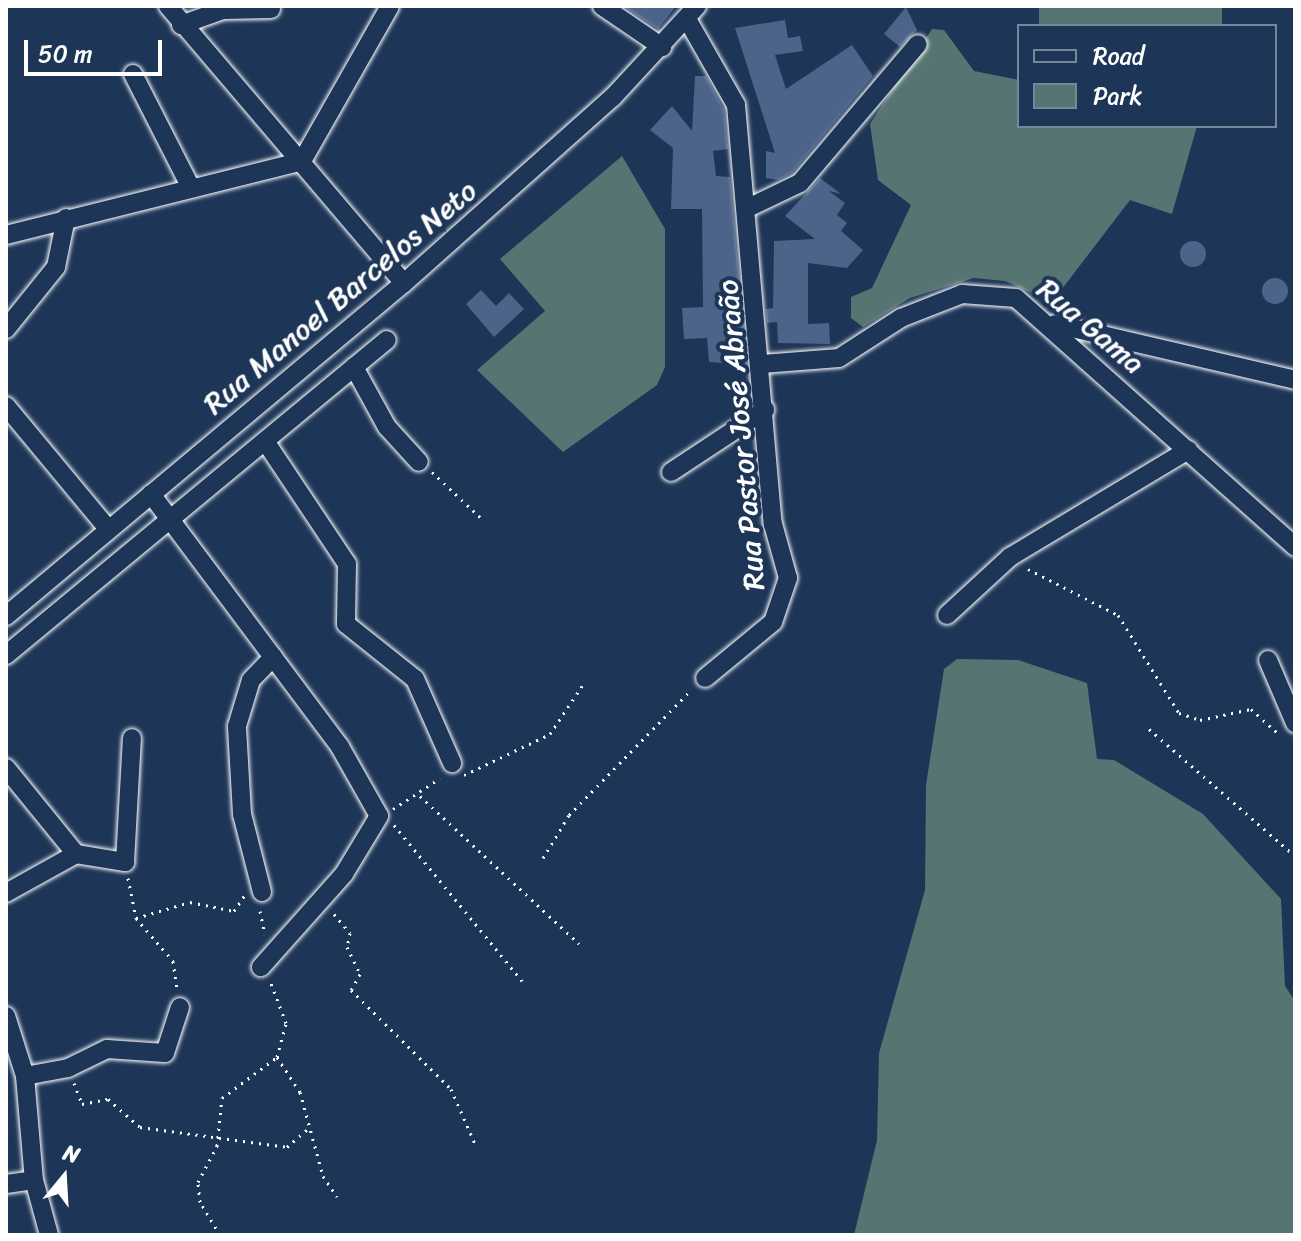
<!DOCTYPE html>
<html>
<head>
<meta charset="utf-8">
<style>
  body { margin:0 }
  #map { position:relative; width:1301px; height:1241px; overflow:hidden; background:#1d3557; font-family:Sriracha,sans-serif }
  div>[style] { position:absolute }
  .green>* { inset:0; background:#567472; transform-origin:0 0 }
  .building>* { inset:0; background:#4c648a }
  .round { border-radius:50% }
  .path>* { height:3px; margin-top:-1.5px; transform-origin:0; background:repeating-linear-gradient(90deg,#fff 0 2px,transparent 0 8px) }
  .roads { filter:drop-shadow(0 0 2px #fff) drop-shadow(0 0 2px #fff) }
  .minor>* { height:18px; margin:-9px; padding:0 9px; transform-origin:9px; border-radius:9px; background:#1d3557 }
  span { translate:-50% -50%; white-space:nowrap; text-align:center; line-height:1.15; -webkit-text-stroke:8px #1d3557; paint-order:stroke }
  .street-label { font-size:30px; color:#fff }
  .frame { position:absolute; inset:0; border:8px solid #fff; pointer-events:none }
  .legend { position:absolute; left:1017px; top:24px; width:260px; height:104px; box-sizing:border-box; background:#1d3557; border:2px solid #77869a; margin:0; padding:10px 14px; list-style:none; font-size:24px; color:#fff }
  .legend li { display:flex; align-items:center; gap:16px; height:40px }
  .legend b { width:40px; border:2px solid #77869a }
  .north { position:absolute; left:24px; top:1137px; width:80px; height:80px; -webkit-text-stroke:6px #1d3557; paint-order:stroke; rotate:18deg; font-size:22px; font-weight:700; line-height:32px; text-align:center; color:#fff }
  .north::after { content:''; display:block; margin:auto; width:28px; height:36px; background:#fff; clip-path:polygon(50% 0,100% 100%,50% 72%,0 100%) }
  .scale { position:absolute; left:24px; top:40px; width:138px; height:36px; box-sizing:border-box; border:4px solid #fff; border-top:0; padding-left:10px; font-size:24px; line-height:28px; white-space:nowrap; color:#fff; -webkit-text-stroke:6px #1d3557; paint-order:stroke }
</style>
</head>
<body>
<div id="map">
  <div class="green">
    <div style="left:1039px;top:6px;width:183px;height:20px"></div>
    <div style="clip-path:polygon(932px 29px,944px 30px,974px 71px,1019px 80px,1019px 126px,1197px 126px,1172px 214px,1130px 200px,1052px 302px,1005px 281px,974px 278px,910px 298px,863px 327px,851px 318px,851px 297px,872px 288px,911px 205px,878px 180px,870px 124px)"></div>
    <div style="clip-path:polygon(622px 156px,665px 229px,665px 367px,657px 385px,563px 452px,477px 370px,545px 311px,500px 259px)"></div>
    <div style="clip-path:polygon(957px 659px,1018px 660px,1087px 683px,1097px 759px,1114px 760px,1203px 814px,1281px 899px,1285px 986px,1295px 1001px,1295px 1235px,854px 1235px,877px 1140px,879px 1053px,925px 890px,926px 785px,944px 669px)"></div>
  </div>
  <div class="building">
    <div style="clip-path:polygon(623px 6px,676px 6px,658px 29px)"></div>
    <div style="clip-path:polygon(906px 7px,917px 30px,900px 47px,884px 34px)"></div>
    <div style="clip-path:polygon(785px 20px,788px 38px,800px 36px,803px 51px,775px 55px,786px 89px,852px 45px,873px 76px,792px 173px,778px 180px,766px 178px,766px 151px,775px 153px,735px 28px)"></div>
    <div style="clip-path:polygon(695px 76px,706px 76px,724px 110px,728px 149px,713px 151px,716px 176px,730px 177px,747px 365px,709px 362px,707px 338px,684px 339px,682px 308px,703px 307px,702px 209px,671px 209px,673px 148px,650px 130px,672px 106px,692px 131px)"></div>
    <div style="clip-path:polygon(820px 178px,841px 194px,829px 191px,845px 203px,837px 215px,847px 223px,841px 231px,863px 250px,847px 268px,808px 263px,808px 324px,829px 323px,830px 344px,778px 343px,777px 322px,767px 323px,766px 309px,773px 308px,774px 241px,815px 239px,785px 216px)"></div>
    <div class="round" style="left:1180px;top:241px;width:26px;height:26px"></div>
    <div class="round" style="left:1262px;top:278px;width:26px;height:26px"></div>
    <div style="clip-path:polygon(481px 290px,496px 306px,509px 293px,524px 309px,494px 337px,466px 304px)"></div>
  </div>
  <div class="path">
    <div style="left:432px;top:472px;width:67px;rotate:43.2deg"></div>
    <div style="left:1028px;top:569px;width:101px;rotate:27.1deg"></div>
    <div style="left:1118px;top:615px;width:115px;rotate:58.1deg"></div>
    <div style="left:1179px;top:713px;width:22px;rotate:18deg"></div>
    <div style="left:1200px;top:720px;width:52px;rotate:-12.2deg"></div>
    <div style="left:1251px;top:709px;width:38px;rotate:42deg"></div>
    <div style="left:1149px;top:729px;width:194px;rotate:41deg"></div>
    <div style="left:464px;top:775px;width:95px;rotate:-25.5deg"></div>
    <div style="left:550px;top:734px;width:58px;rotate:-56.3deg"></div>
    <div style="left:420px;top:796px;width:217px;rotate:42.9deg"></div>
    <div style="left:393px;top:809px;width:56px;rotate:-33.4deg"></div>
    <div style="left:394px;top:825px;width:203px;rotate:50.6deg"></div>
    <div style="left:543px;top:858px;width:50px;rotate:-58.8deg"></div>
    <div style="left:569px;top:815px;width:173px;rotate:-45.7deg"></div>
    <div style="left:128px;top:878px;width:41px;rotate:78.7deg"></div>
    <div style="left:136px;top:918px;width:56px;rotate:-16.5deg"></div>
    <div style="left:190px;top:902px;width:45px;rotate:11.6deg"></div>
    <div style="left:234px;top:911px;width:18px;rotate:-56deg"></div>
    <div style="left:260px;top:911px;width:24px;rotate:78deg"></div>
    <div style="left:334px;top:914px;width:25px;rotate:50deg"></div>
    <div style="left:350px;top:933px;width:14px;rotate:102deg"></div>
    <div style="left:347px;top:947px;width:30px;rotate:64deg"></div>
    <div style="left:360px;top:974px;width:18px;rotate:119deg"></div>
    <div style="left:351px;top:990px;width:141px;rotate:44.7deg"></div>
    <div style="left:451px;top:1089px;width:62px;rotate:66.3deg"></div>
    <div style="left:136px;top:918px;width:57px;rotate:49.3deg"></div>
    <div style="left:173px;top:961px;width:27px;rotate:82deg"></div>
    <div style="left:277px;top:1057px;width:42px;rotate:56.7deg"></div>
    <div style="left:300px;top:1092px;width:87px;rotate:74.7deg"></div>
    <div style="left:323px;top:1176px;width:25px;rotate:56deg"></div>
    <div style="left:74px;top:1083px;width:22px;rotate:69deg"></div>
    <div style="left:82px;top:1104px;width:26px;rotate:-11deg"></div>
    <div style="left:108px;top:1099px;width:43px;rotate:41.2deg"></div>
    <div style="left:140px;top:1127px;width:148px;rotate:7.7deg"></div>
    <div style="left:287px;top:1147px;width:30px;rotate:-41deg"></div>
    <div style="left:220px;top:1235px;width:39px;rotate:-121deg"></div>
    <div style="left:200px;top:1202px;width:20px;rotate:-96deg"></div>
    <div style="left:198px;top:1182px;width:41px;rotate:-62.2deg"></div>
    <div style="left:217px;top:1146px;width:48px;rotate:-84.1deg"></div>
    <div style="left:222px;top:1098px;width:69px;rotate:-36.7deg"></div>
    <div style="left:277px;top:1057px;width:35px;rotate:-75deg"></div>
    <div style="left:286px;top:1023px;width:43px;rotate:-110.6deg"></div>
  </div>
  <div class="roads">
    <div class="minor">
      <div style="left:168px;top:6px;width:364px;rotate:49.6deg"></div>
      <div style="left:602px;top:6px;width:73px;rotate:34.3deg"></div>
      <div style="left:687px;top:19px;width:99px;rotate:60.3deg"></div>
      <div style="left:736px;top:105px;width:421px;rotate:85deg"></div>
      <div style="left:773px;top:524px;width:56px;rotate:74.5deg"></div>
      <div style="left:788px;top:578px;width:46px;rotate:108.8deg"></div>
      <div style="left:773px;top:622px;width:88px;rotate:140.5deg"></div>
      <div style="left:181px;top:25px;width:45px;rotate:-19.7deg"></div>
      <div style="left:223px;top:10px;width:48px;rotate:-1.2deg"></div>
      <div style="left:133px;top:74px;width:123px;rotate:63deg"></div>
      <div style="left:750px;top:207px;width:55px;rotate:-25.6deg"></div>
      <div style="left:800px;top:183px;width:182px;rotate:-49.7deg"></div>
      <div style="left:6px;top:235px;width:305px;rotate:-14deg"></div>
      <div style="left:302px;top:161px;width:178px;rotate:-60.4deg"></div>
      <div style="left:1055px;top:324px;width:246px;rotate:13.1deg"></div>
      <div style="left:6px;top:329px;width:80px;rotate:-51.1deg"></div>
      <div style="left:56px;top:267px;width:50px;rotate:-78.5deg"></div>
      <div style="left:762px;top:364px;width:77px;rotate:-4.5deg"></div>
      <div style="left:839px;top:358px;width:74px;rotate:-32.8deg"></div>
      <div style="left:901px;top:318px;width:66px;rotate:-21.5deg"></div>
      <div style="left:962px;top:294px;width:54px;rotate:4.2deg"></div>
      <div style="left:1016px;top:298px;width:374px;rotate:41.7deg"></div>
      <div style="left:354px;top:367px;width:68px;rotate:61.2deg"></div>
      <div style="left:387px;top:427px;width:47px;rotate:47.6deg"></div>
      <div style="left:6px;top:406px;width:160px;rotate:50.3deg"></div>
      <div style="left:265px;top:441px;width:148px;rotate:56.3deg"></div>
      <div style="left:347px;top:564px;width:60px;rotate:91deg"></div>
      <div style="left:346px;top:624px;width:88px;rotate:38.6deg"></div>
      <div style="left:415px;top:679px;width:92px;rotate:66.2deg"></div>
      <div style="left:671px;top:472px;width:113px;rotate:-33.4deg"></div>
      <div style="left:151px;top:494px;width:316px;rotate:53.2deg"></div>
      <div style="left:340px;top:747px;width:79px;rotate:60.5deg"></div>
      <div style="left:379px;top:816px;width:68px;rotate:121.1deg"></div>
      <div style="left:344px;top:874px;width:125px;rotate:131.7deg"></div>
      <div style="left:947px;top:615px;width:86px;rotate:-42.6deg"></div>
      <div style="left:1010px;top:557px;width:208px;rotate:-31deg"></div>
      <div style="left:6px;top:616px;width:519px;rotate:-39.92deg"></div>
      <div style="left:404px;top:283px;width:280px;rotate:-41.7deg"></div>
      <div style="left:613px;top:97px;width:124px;rotate:-47.3deg"></div>
      <div style="left:6px;top:655px;width:494px;rotate:-39.6deg"></div>
      <div style="left:1268px;top:660px;width:69px;rotate:66.8deg"></div>
      <div style="left:6px;top:768px;width:111px;rotate:50.9deg"></div>
      <div style="left:76px;top:854px;width:50px;rotate:9.3deg"></div>
      <div style="left:125px;top:862px;width:124px;rotate:-86.8deg"></div>
      <div style="left:262px;top:892px;width:81px;rotate:-104.4deg"></div>
      <div style="left:242px;top:814px;width:88px;rotate:-93.3deg"></div>
      <div style="left:237px;top:726px;width:48px;rotate:-73.1deg"></div>
      <div style="left:251px;top:680px;width:32px;rotate:-46deg"></div>
      <div style="left:6px;top:893px;width:80px;rotate:-29.1deg"></div>
      <div style="left:6px;top:1016px;width:63px;rotate:72.4deg"></div>
      <div style="left:25px;top:1076px;width:104px;rotate:85.1deg"></div>
      <div style="left:34px;top:1180px;width:57px;rotate:74.7deg"></div>
      <div style="left:25px;top:1076px;width:44px;rotate:-10.5deg"></div>
      <div style="left:68px;top:1068px;width:43px;rotate:-26deg"></div>
      <div style="left:107px;top:1049px;width:58px;rotate:3.9deg"></div>
      <div style="left:165px;top:1053px;width:48px;rotate:-71.9deg"></div>
      <div style="left:6px;top:1184px;width:28px;rotate:-8deg"></div>
    </div>
  </div>
  <div class="street-label">
    <span style="left:340px;top:297px;rotate:-40deg">Rua Manoel Barcelos Neto</span>
    <span style="left:1091px;top:326px;rotate:40deg">Rua Gama</span>
    <span style="left:741px;top:435px;rotate:-95deg">Rua Pastor José Abraão</span>
  </div>
  <div class="frame"></div>
  <ul class="legend">
  <li><b style="height:10px;background:#1d3557"></b>Road</li>
  <li><b style="height:22px;background:#567472"></b>Park</li>
  </ul>
  <div class="north">N</div>
  <div class="scale">50 m</div>
</div>
</body>
</html>
